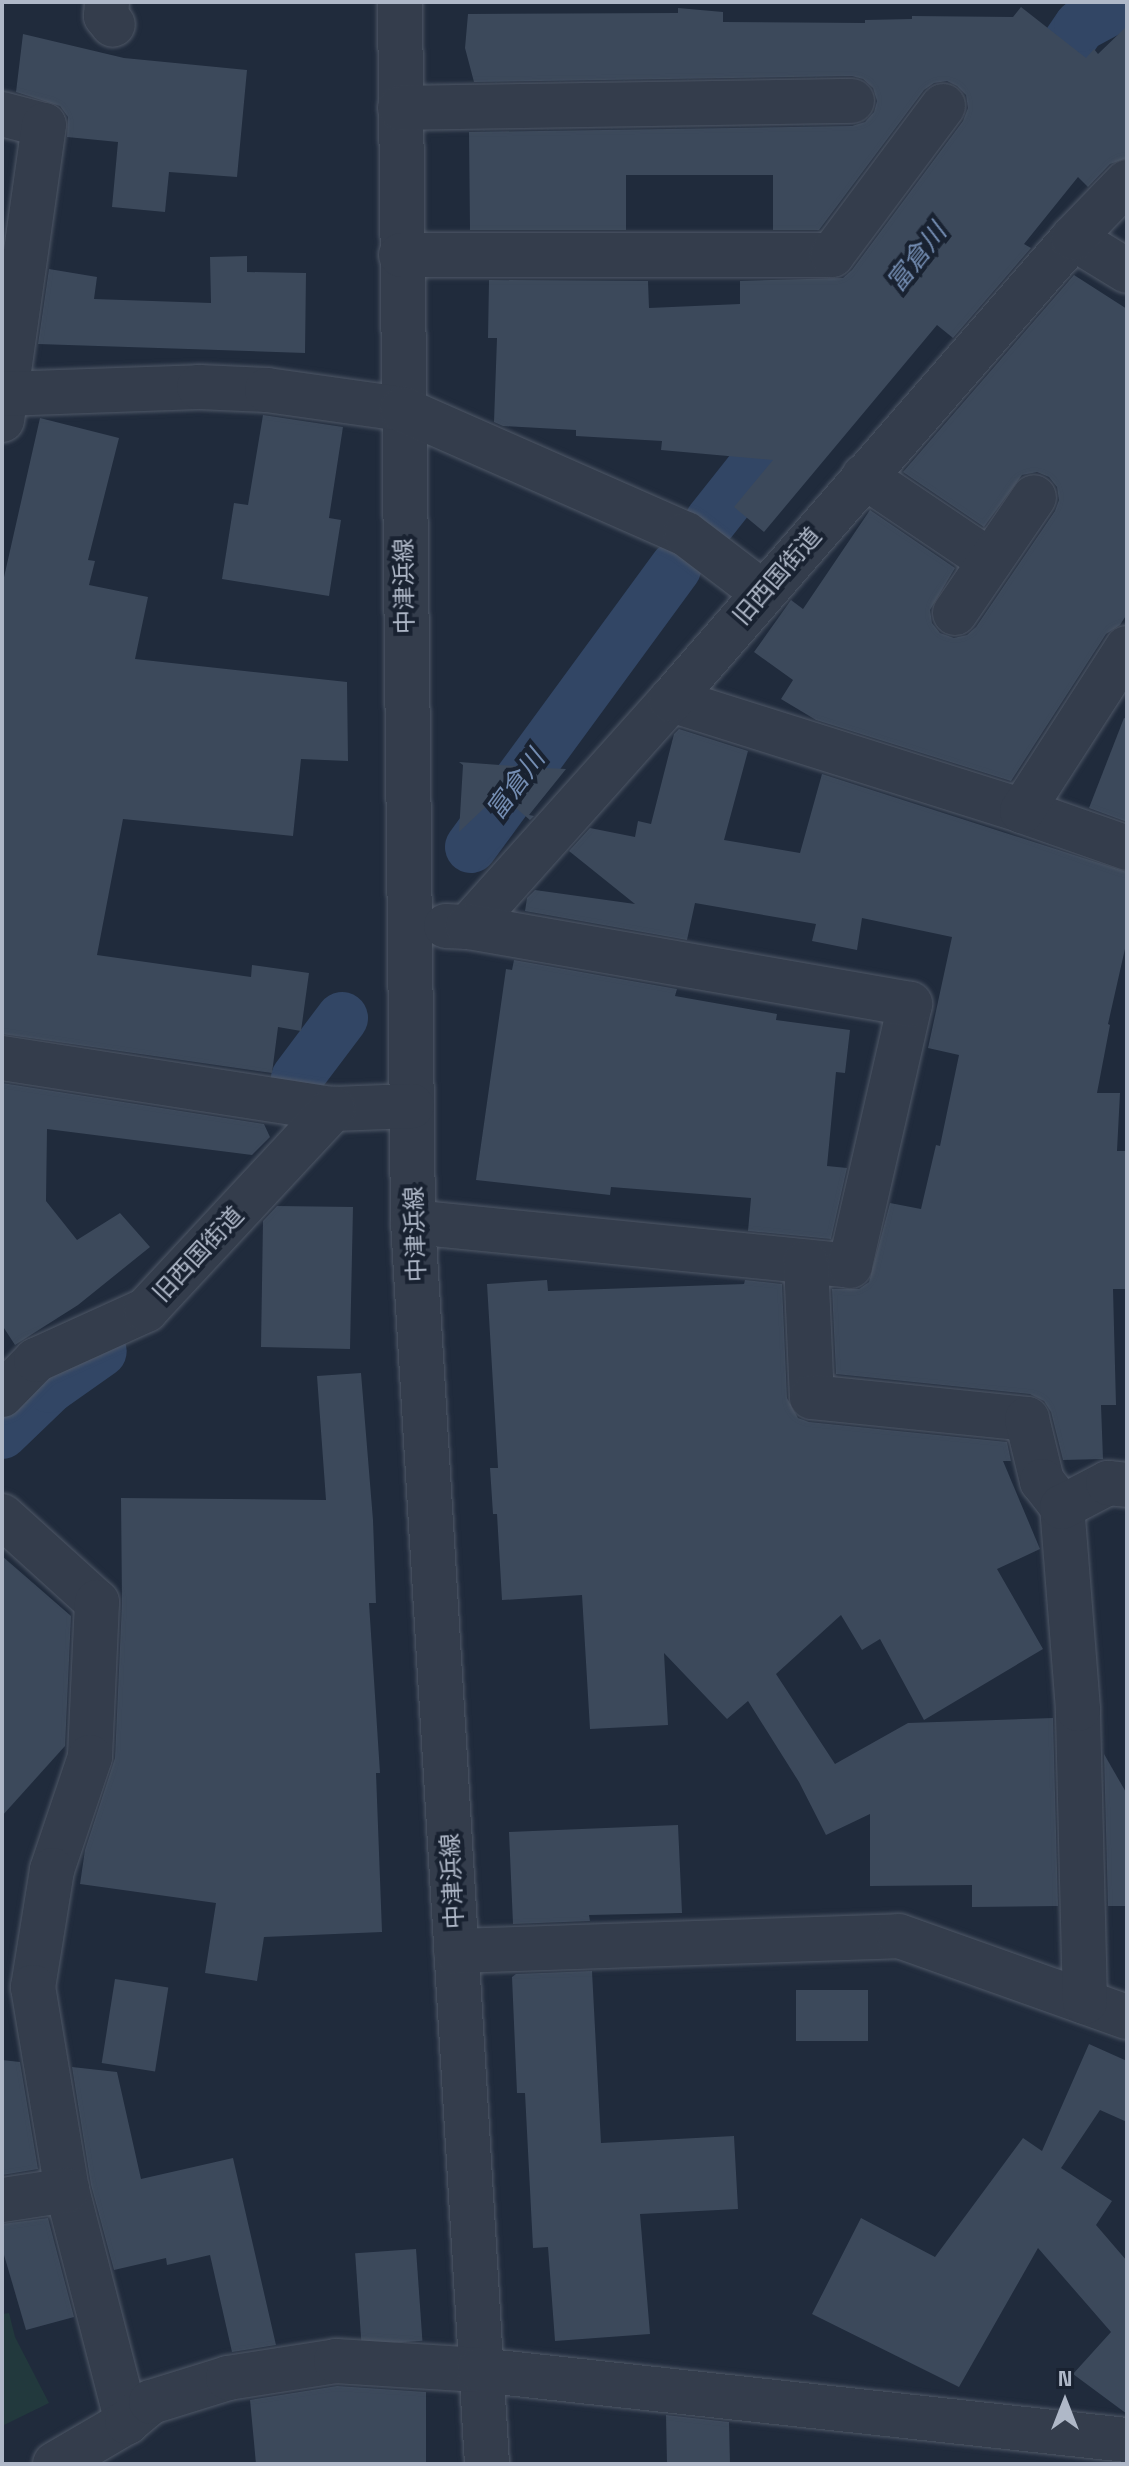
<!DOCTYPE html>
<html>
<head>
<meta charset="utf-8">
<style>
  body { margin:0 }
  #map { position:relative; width:1129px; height:2466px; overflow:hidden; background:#202b3c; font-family:"Space Grotesk","Noto Sans JP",sans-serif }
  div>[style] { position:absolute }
  .green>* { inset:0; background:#22393d }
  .canal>* { height:52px; margin:-26px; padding:0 26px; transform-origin:26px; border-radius:26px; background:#324665 }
  .building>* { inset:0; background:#3c495b; transform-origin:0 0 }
  .roads { filter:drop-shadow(0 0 2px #4f5867) drop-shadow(0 0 2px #4f5867) }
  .minor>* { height:44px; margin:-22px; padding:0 22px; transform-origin:22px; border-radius:22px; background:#343d4c }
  span { translate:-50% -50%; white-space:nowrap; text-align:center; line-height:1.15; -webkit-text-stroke:8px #192231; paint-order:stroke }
  .street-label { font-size:24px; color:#afb8c8 }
  .water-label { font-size:26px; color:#748db2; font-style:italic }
  .frame { position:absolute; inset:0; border:4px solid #afb8c8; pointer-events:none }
  .north { position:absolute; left:1025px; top:2362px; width:80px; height:80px; -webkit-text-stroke:6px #192231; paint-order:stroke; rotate:0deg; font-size:22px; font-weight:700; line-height:32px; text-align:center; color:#afb8c8 }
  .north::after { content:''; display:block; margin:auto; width:28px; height:36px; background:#afb8c8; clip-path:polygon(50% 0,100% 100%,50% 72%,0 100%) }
</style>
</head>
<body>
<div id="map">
  <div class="green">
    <div style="clip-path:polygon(9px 2313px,15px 2337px,49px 2403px,2px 2426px,2px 2314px)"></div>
  </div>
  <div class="canal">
    <div style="left:1029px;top:101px;width:91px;rotate:-55.8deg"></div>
    <div style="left:1080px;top:26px;width:50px;rotate:-28.6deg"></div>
    <div style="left:711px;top:521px;width:148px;rotate:-51.6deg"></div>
    <div style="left:471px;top:847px;width:346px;rotate:-53.8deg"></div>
    <div style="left:297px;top:1078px;width:75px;rotate:-53.1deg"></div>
    <div style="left:2px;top:1433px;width:66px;rotate:-43.8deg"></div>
    <div style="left:50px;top:1387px;width:62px;rotate:-35.2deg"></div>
  </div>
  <div class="building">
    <div style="clip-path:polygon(1021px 7px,1086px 58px,1094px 49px,1098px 54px,1127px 26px,1127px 158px,1110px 164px,1088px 187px,1078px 177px,1024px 244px,1031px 248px,953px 338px,937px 325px,764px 532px,734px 507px,773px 460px,661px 450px,662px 441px,576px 436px,576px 430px,503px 426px,494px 422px,497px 338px,488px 338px,489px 280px,648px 281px,649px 308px,740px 304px,740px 281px,843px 278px,852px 270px,963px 121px,968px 108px,966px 95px,957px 86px,947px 81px,934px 83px,924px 90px,819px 230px,773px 230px,773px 175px,626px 175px,626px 230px,470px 230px,469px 132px,852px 126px,865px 122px,874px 112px,877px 101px,873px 88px,863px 79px,852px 76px,474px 82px,465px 48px,468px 14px,678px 13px,678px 8px,723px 12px,723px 22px,865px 23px,865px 20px,912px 19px,912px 16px,1013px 17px)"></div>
    <div style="clip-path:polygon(23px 34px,124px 58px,247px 70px,237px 177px,169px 172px,165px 212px,112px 207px,118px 142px,67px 137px,68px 117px,60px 106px,16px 92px)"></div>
    <div style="clip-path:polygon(247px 256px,247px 272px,306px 273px,305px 353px,38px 344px,49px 269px,97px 277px,94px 299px,211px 303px,210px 257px)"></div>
    <div style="clip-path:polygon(1074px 275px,1127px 309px,1127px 614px,1120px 625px,1106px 634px,1011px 781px,816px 720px,781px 699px,793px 680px,754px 652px,791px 600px,803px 609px,870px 510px,955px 568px,930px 610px,932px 623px,940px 633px,954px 638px,967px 635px,976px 627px,1055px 511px,1059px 500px,1057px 487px,1049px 477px,1037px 472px,1022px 475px,984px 527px,903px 472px)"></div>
    <div style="clip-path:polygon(263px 415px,343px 427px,329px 518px,341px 520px,329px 596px,222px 579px,234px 503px,248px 505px)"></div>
    <div style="clip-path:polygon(40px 418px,119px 438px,88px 560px,95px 561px,89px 585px,148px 597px,135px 659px,347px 682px,348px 761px,301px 759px,293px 836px,123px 819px,97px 955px,251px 977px,252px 965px,309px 973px,301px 1031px,278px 1027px,272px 1073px,2px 1034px,2px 586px)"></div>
    <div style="clip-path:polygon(1124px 718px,1127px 719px,1127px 822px,1089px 808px)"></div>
    <div style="clip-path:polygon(679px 729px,748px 751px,724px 840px,800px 853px,822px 774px,1127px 872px,1127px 940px,1108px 1024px,1110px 1025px,1097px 1093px,1120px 1093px,1117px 1151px,1127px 1151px,1127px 1289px,1113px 1289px,1116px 1405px,1101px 1405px,1103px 1459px,1063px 1460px,1051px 1412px,1044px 1401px,1030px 1394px,836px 1374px,832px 1289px,859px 1289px,869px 1282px,890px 1203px,921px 1209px,936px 1145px,940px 1146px,959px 1055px,928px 1048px,952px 937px,862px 918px,857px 950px,812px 941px,816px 924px,695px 903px,687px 940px,525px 911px,527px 898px,535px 890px,635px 904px,569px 851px,590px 828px,635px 837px,638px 821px,651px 824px,674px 734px)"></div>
    <div style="clip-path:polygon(459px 762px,527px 767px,566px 769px,529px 815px,534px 816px,530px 820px,499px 794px,459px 832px,463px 765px)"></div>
    <div style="clip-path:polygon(514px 960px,677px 989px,675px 996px,777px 1014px,776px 1020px,850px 1030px,845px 1073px,836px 1072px,827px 1166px,847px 1168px,831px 1239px,748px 1231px,751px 1198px,611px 1187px,610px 1195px,476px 1180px,506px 969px,512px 970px)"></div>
    <div style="clip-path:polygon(2px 1083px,264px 1124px,270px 1137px,252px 1155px,47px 1129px,46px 1201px,77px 1240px,120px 1213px,150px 1247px,78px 1305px,15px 1345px,2px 1325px)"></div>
    <div style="clip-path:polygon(277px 1206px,353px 1207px,350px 1349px,261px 1347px,263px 1221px)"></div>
    <div style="clip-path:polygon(547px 1280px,548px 1291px,744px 1284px,745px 1280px,782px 1284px,787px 1398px,798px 1418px,809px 1422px,1007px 1442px,1011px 1461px,1003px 1461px,1040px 1549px,997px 1569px,1043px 1649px,924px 1720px,880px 1639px,862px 1650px,841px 1615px,776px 1674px,835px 1764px,908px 1723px,1053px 1718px,1058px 1906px,972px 1907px,972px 1885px,870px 1886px,870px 1814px,826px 1835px,799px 1782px,748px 1701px,727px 1719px,664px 1653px,668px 1725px,590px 1729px,582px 1595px,502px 1600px,497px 1514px,493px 1514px,490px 1468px,498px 1468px,487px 1284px)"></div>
    <div style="clip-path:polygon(361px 1373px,373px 1520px,376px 1603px,369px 1603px,380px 1773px,376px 1773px,382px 1932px,264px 1937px,257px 1981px,205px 1973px,216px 1903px,80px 1884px,85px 1850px,115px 1758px,122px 1603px,121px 1498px,326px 1500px,317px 1376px)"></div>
    <div style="clip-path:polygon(2px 1556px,71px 1616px,65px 1746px,2px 1816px)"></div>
    <div style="clip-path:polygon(1104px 1754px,1127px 1794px,1127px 1906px,1108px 1906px)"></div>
    <div style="clip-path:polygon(678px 1825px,682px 1913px,589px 1915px,590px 1921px,513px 1924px,509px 1832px)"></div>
    <div style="clip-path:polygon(592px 1971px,601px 2143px,734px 2136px,738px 2209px,640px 2214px,650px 2334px,555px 2341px,548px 2247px,533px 2248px,525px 2093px,517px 2093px,512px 1977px,516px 1974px)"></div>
    <div style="left:115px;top:1979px;width:54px;height:85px;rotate:9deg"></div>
    <div style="left:796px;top:1990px;width:72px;height:51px"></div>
    <div style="clip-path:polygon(1089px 2044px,1127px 2061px,1127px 2122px,1100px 2110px,1061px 2168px,1112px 2201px,1096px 2225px,1127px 2261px,1127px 2414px,1073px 2374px,1111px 2332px,1038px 2248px,959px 2387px,812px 2314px,861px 2218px,935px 2257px,1023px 2138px,1042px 2151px)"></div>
    <div style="clip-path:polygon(2px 2060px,20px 2062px,38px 2169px,2px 2175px)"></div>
    <div style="clip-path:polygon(72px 2067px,117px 2072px,141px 2179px,233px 2158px,276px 2345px,232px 2352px,210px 2255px,167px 2265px,166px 2258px,114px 2270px,91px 2185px)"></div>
    <div style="clip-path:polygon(48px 2218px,74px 2317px,26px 2330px,2px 2248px,2px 2224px)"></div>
    <div style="left:416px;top:2249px;width:92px;height:61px;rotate:86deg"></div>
    <div style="clip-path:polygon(337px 2386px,426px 2392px,426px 2464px,256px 2464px,250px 2400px)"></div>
    <div style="clip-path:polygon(666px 2415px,729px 2422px,730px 2464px,667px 2464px)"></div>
  </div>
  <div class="roads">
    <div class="minor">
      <div style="left:107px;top:2px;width:14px;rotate:94deg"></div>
      <div style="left:106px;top:16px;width:11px;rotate:52deg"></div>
      <div style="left:400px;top:2px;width:1220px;rotate:89.39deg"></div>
      <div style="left:413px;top:1222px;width:1244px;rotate:86.59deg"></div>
      <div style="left:400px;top:108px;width:452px;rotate:-0.9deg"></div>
      <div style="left:2px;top:114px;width:43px;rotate:14.7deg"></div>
      <div style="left:44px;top:125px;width:298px;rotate:98.1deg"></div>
      <div style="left:1073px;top:238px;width:63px;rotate:31.4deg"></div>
      <div style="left:401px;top:255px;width:431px"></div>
      <div style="left:832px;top:255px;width:186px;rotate:-53.3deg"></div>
      <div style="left:2px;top:394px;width:197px;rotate:-2deg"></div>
      <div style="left:199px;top:387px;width:68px;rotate:2.5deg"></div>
      <div style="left:267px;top:390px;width:136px;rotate:8deg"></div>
      <div style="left:402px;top:409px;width:310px;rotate:23.8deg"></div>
      <div style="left:686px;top:534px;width:96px;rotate:37.3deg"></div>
      <div style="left:864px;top:476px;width:152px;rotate:34deg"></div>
      <div style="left:955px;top:613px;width:140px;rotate:-55.7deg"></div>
      <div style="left:671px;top:700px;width:368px;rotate:17.5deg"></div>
      <div style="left:1022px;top:811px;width:111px;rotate:19.4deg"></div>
      <div style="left:1022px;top:811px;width:194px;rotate:-57.2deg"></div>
      <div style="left:446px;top:926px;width:22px;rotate:3deg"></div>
      <div style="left:468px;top:927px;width:305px;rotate:-48.2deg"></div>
      <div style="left:671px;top:700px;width:612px;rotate:-48.97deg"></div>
      <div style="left:1073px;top:238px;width:78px;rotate:-46deg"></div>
      <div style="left:2px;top:1058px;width:335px;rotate:8.8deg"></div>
      <div style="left:333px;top:1109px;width:79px;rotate:-2.2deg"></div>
      <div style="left:413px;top:1222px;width:439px;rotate:5.7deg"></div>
      <div style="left:850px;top:1266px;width:269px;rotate:-77.1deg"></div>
      <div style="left:910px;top:1004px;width:449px;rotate:-170.1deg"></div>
      <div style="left:806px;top:1262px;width:135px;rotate:87.5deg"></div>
      <div style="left:812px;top:1397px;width:216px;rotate:5.8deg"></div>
      <div style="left:1027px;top:1419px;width:64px;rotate:76.4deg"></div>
      <div style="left:1042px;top:1481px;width:33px;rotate:52deg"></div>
      <div style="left:2px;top:1395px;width:49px;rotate:-45.8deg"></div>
      <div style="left:36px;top:1360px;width:121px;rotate:-24.4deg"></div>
      <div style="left:146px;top:1310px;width:275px;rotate:-47.1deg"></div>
      <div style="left:2px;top:1516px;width:128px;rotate:42.2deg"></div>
      <div style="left:97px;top:1602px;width:155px;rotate:92.6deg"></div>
      <div style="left:90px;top:1757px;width:119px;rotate:108.6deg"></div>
      <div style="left:52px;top:1870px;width:119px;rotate:99.2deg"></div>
      <div style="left:33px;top:1987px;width:206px;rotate:80.5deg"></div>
      <div style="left:67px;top:2190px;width:240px;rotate:75.5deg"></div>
      <div style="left:456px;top:1951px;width:443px;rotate:-1.9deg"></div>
      <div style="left:899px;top:1936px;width:242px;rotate:19.6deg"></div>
      <div style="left:1085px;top:2002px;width:293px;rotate:-91.4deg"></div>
      <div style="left:1078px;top:1709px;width:203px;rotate:-94.5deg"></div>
      <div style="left:1062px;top:1507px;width:52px;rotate:-27.6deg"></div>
      <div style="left:1108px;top:1483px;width:19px;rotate:6deg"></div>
      <div style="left:2px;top:2200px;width:66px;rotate:-8.7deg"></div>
      <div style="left:55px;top:2464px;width:83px;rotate:-30.3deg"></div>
      <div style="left:127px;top:2422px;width:31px;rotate:-40deg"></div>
      <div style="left:151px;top:2402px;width:81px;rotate:-17.3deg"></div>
      <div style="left:228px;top:2378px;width:109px;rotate:-8.9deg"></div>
      <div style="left:336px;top:2361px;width:143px;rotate:3.6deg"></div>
      <div style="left:479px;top:2370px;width:652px;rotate:6.17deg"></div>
    </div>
  </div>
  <div class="street-label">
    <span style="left:777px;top:576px;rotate:-49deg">旧西国街道</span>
    <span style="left:404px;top:586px;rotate:-91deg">中津浜線</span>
    <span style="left:415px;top:1234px;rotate:-92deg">中津浜線</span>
    <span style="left:198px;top:1254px;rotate:-47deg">旧西国街道</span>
    <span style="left:452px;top:1881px;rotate:-93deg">中津浜線</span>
  </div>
  <div class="water-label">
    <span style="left:917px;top:258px;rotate:-52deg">富倉川</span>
    <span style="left:516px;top:785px;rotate:-54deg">富倉川</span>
  </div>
  <div class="frame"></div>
  <div class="north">N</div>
</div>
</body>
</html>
